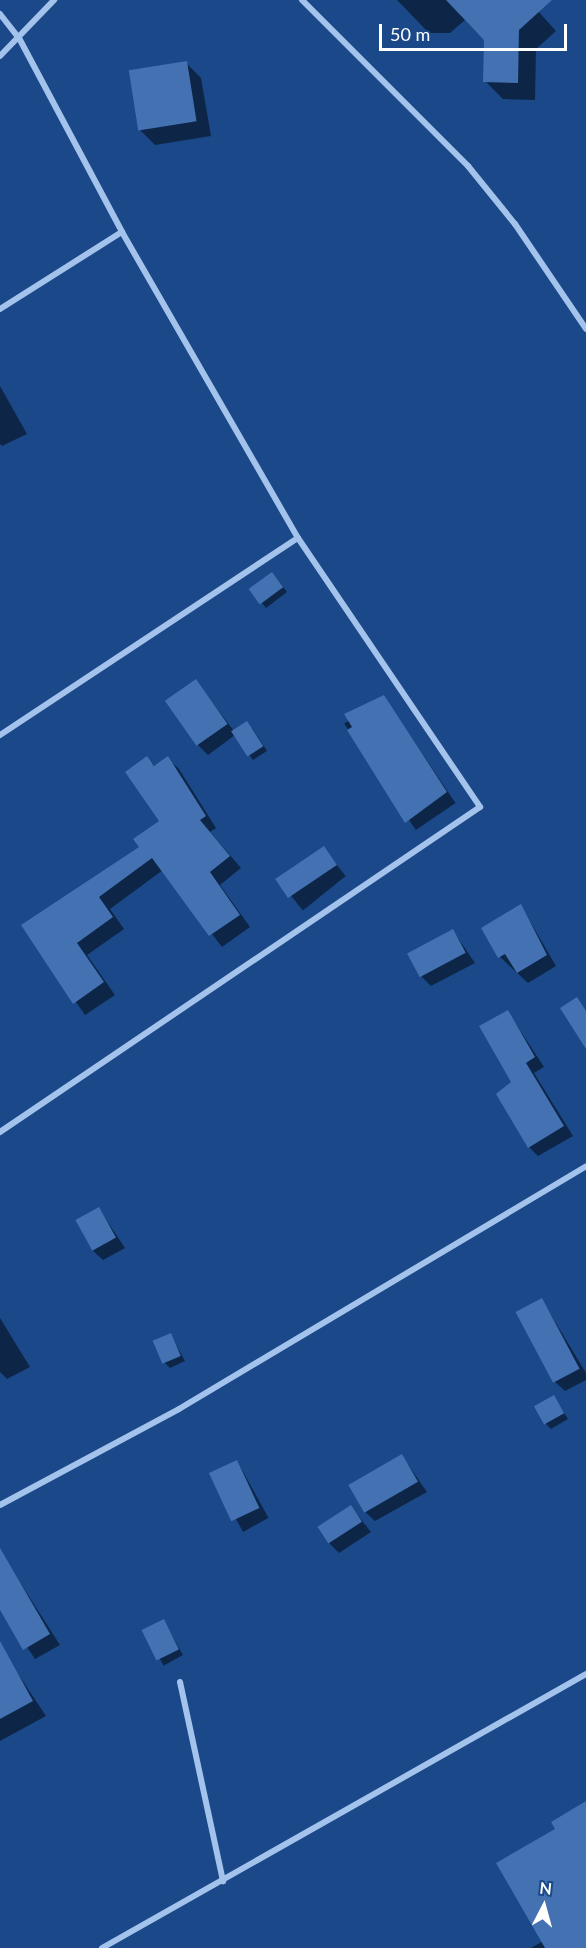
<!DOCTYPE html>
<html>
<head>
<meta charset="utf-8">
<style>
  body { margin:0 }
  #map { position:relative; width:586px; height:1948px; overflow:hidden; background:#1a4888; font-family:Lato,sans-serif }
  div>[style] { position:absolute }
  .shadow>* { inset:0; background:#0007; transform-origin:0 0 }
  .building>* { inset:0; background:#4371b1; transform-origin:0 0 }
  .street>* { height:6px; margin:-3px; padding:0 3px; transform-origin:3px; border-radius:3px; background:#a3c3ec }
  span { translate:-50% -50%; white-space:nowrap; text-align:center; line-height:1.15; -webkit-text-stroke:6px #1a4888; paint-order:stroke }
  .north { position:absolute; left:514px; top:1876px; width:60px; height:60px; -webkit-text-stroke:4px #1a4888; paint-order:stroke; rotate:6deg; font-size:16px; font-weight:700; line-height:24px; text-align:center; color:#fff }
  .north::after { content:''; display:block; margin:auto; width:21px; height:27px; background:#fff; clip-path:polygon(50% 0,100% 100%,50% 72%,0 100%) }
  .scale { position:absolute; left:379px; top:24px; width:188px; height:27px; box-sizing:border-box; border:3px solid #fff; border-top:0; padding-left:8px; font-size:18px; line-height:21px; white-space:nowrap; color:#fff; -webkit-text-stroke:4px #1a4888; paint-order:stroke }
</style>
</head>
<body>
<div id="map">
  <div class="shadow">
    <div style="clip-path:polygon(397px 0,528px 0,556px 31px,536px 49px,535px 100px,503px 99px,485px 81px,485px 40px,465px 20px,450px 33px,429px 33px)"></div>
    <div style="clip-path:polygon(186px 63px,201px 78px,211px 136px,155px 145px,140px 130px)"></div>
    <div style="clip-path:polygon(0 386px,27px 434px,2px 446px,0 444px)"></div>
    <div style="clip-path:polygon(276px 578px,287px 592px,266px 608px,251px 589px)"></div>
    <div style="clip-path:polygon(196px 681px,234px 731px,252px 728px,267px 751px,253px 760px,235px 735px,208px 755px,198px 745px)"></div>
    <div style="left:384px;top:697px;width:128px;height:48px;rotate:56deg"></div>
    <div style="clip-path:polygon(147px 758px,155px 766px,167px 758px,179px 769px,216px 828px,210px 832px,241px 868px,220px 885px,250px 927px,222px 947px,163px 870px,110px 909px,124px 929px,87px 955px,115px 995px,85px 1015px,23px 926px,141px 847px,161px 821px)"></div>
    <div style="left:323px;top:848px;width:36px;height:55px;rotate:51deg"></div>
    <div style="clip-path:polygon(521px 906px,556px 966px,528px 983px,500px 957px)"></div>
    <div style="clip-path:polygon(453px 931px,475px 963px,431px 986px,421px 976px)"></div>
    <div style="clip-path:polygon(508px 1012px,544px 1067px,534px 1073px,573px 1136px,538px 1156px,529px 1147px,513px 1082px)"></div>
    <div style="clip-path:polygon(99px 1209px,125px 1248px,103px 1260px,92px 1250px)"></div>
    <div style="clip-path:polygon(542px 1300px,586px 1373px,586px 1380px,565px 1391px,554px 1381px)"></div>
    <div style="clip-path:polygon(0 1318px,30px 1367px,7px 1379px,0 1372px)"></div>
    <div style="clip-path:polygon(170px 1334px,185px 1361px,170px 1368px,165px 1363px)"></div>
    <div style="clip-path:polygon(554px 1397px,568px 1419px,551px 1429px,546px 1424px)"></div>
    <div style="clip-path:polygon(402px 1456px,427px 1492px,375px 1521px,364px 1511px)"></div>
    <div style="left:237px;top:1461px;width:65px;height:29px;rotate:61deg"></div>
    <div style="clip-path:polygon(351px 1507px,371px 1532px,339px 1553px,329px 1543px)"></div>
    <div style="clip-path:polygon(12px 1570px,60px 1645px,35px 1659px,0 1607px,0 1577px)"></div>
    <div style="left:164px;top:1621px;width:39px;height:22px;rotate:61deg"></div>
    <div style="clip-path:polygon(10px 1662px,46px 1716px,0 1741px,0 1668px)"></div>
    <div style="clip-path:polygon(586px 1803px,586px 1948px,531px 1948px,543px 1941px,558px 1829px)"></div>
  </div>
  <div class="building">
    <div style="clip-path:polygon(446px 0,552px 0,519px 30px,518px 83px,483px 82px,484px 40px)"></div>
    <div style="left:187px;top:61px;width:61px;height:59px;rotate:81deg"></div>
    <div style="left:272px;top:572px;width:19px;height:29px;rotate:54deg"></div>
    <div style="left:196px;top:679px;width:55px;height:38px;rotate:55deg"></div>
    <div style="clip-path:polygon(384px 695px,447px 792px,405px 823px,347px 730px,352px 727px,344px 714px)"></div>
    <div style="left:247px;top:721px;width:30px;height:19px;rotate:57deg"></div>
    <div style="clip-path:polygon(147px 756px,154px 766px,168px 756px,206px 816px,200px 820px,230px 856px,210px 872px,240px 915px,209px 936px,152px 858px,99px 897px,113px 917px,77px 943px,104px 982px,73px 1004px,21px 925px,139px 847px,133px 839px,159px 821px,125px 772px)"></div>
    <div style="left:324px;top:846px;width:23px;height:59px;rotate:56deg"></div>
    <div style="clip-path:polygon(521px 904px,547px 955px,517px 973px,505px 954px,498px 958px,481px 928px)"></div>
    <div style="left:453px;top:929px;width:27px;height:52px;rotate:62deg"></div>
    <div style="clip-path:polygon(577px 997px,586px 1011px,586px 1049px,560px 1008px)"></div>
    <div style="clip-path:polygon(508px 1010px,535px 1057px,526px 1063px,564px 1126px,528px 1148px,496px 1094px,511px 1082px,479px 1026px)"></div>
    <div style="left:99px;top:1207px;width:35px;height:27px;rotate:61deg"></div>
    <div style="left:542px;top:1298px;width:80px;height:30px;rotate:62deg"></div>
    <div style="left:171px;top:1333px;width:25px;height:20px;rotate:67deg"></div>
    <div style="left:554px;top:1395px;width:21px;height:23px;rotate:61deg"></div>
    <div style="left:402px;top:1454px;width:32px;height:62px;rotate:60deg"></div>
    <div style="left:237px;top:1460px;width:53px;height:31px;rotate:65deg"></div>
    <div style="left:351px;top:1505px;width:20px;height:40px;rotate:57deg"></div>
    <div style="clip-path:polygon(0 1548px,50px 1634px,23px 1650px,0 1610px)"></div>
    <div style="left:164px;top:1619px;width:34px;height:25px;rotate:64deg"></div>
    <div style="clip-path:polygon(0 1641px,33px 1701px,0 1719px)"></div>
    <div style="clip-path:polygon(586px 1801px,586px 1948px,545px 1948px,496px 1863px,555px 1829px,551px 1822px)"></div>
  </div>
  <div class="street">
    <div style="left:302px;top:0;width:235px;rotate:45deg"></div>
    <div style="left:468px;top:166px;width:75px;rotate:51deg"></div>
    <div style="left:515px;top:224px;width:127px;rotate:55.9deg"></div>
    <div style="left:0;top:14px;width:31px;rotate:52deg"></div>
    <div style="left:19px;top:38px;width:220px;rotate:62deg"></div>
    <div style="left:122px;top:232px;width:353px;rotate:60.1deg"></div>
    <div style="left:298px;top:538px;width:325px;rotate:55.9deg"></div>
    <div style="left:480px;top:807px;width:580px;rotate:145.9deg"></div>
    <div style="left:0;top:56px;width:78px;rotate:-46deg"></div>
    <div style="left:0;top:309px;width:144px;rotate:-32.3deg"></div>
    <div style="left:0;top:735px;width:357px;rotate:-33.5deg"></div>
    <div style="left:0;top:1505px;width:203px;rotate:-28.2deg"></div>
    <div style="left:179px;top:1409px;width:474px;rotate:-30.8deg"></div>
    <div style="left:180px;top:1682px;width:204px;rotate:77.8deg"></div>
    <div style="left:102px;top:1948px;width:556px;rotate:-29.51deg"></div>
  </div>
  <div class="north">N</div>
  <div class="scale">50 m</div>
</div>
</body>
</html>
